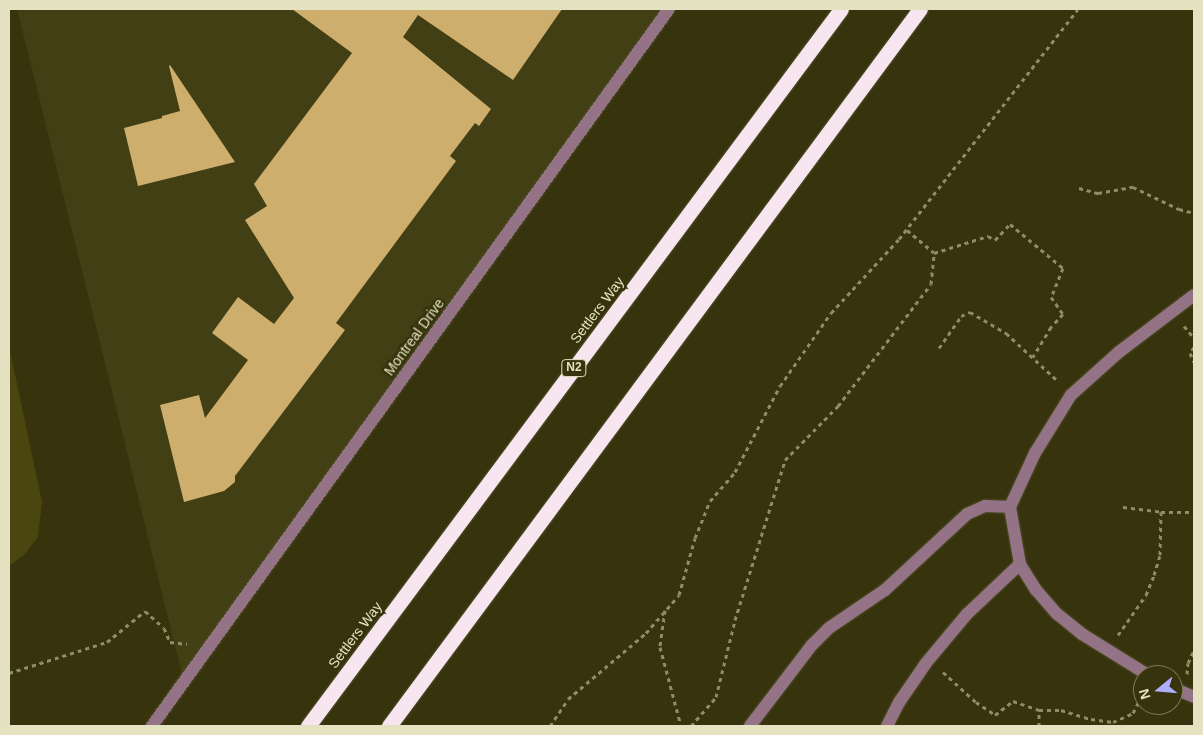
<!DOCTYPE html>
<html>
<head>
<meta charset="utf-8">
<style>
  body { margin:0 }
  #map { position:relative; width:1203px; height:735px; overflow:hidden; background:#36330d; font-family:Helvetica,sans-serif }
  div>[style] { position:absolute }
  .built>* { inset:0; background:#423f14 }
  .green>* { inset:0; background:#4b460f }
  .building>* { inset:0; background:#ceae6d }
  .path>* { height:3px; margin-top:-1.5px; transform-origin:0; background:repeating-linear-gradient(90deg,#8f8c68 0 4px,transparent 0 8px) }
  .roads { filter:drop-shadow(0 0 1px #524f2a) drop-shadow(0 0 1px #524f2a) }
  .minor>* { height:12px; margin:-6px; padding:0 6px; transform-origin:6px; border-radius:6px; background:#957386 }
  .highway>* { height:15px; margin:-7.5px; padding:0 7.5px; transform-origin:7.5px; border-radius:7.5px; background:#f7e5ef }
  span { translate:-50% -50%; white-space:nowrap; text-align:center; line-height:1.15; -webkit-text-stroke:5px #36330d; paint-order:stroke }
  .shield-label span { padding:1px 4px; background:#36330d; border:1px solid; border-radius:4px; -webkit-text-stroke-width:0 }
  .shield-label { font-size:12px; color:#e4e2c0; font-weight:700 }
  .street-label { font-size:14px; color:#e4e2c0 }
  .frame { position:absolute; inset:0; border:10px solid #e4e2c0; pointer-events:none }
  .north { position:absolute; left:1133px; top:665px; width:50px; height:50px; box-sizing:border-box; background:#36330d; border:1px solid #7c7955; border-radius:50%; rotate:253deg; font-size:14px; font-weight:700; line-height:20px; text-align:center; color:#e4e2c0 }
  .north::after { content:''; display:block; margin:auto; width:18px; height:22px; background:#afaefa; clip-path:polygon(50% 0,100% 100%,50% 72%,0 100%) }
</style>
</head>
<body>
<div id="map">
  <div class="built">
    <div style="clip-path:polygon(17px 9px,669px 9px,184px 682px)"></div>
  </div>
  <div class="green">
    <div style="clip-path:polygon(9px 346px,42px 502px,38px 537px,24px 555px,9px 566px)"></div>
  </div>
  <div class="building">
    <div style="clip-path:polygon(292px 9px,562px 9px,513px 80px,418px 15px,403px 37px,491px 109px,479px 126px,475px 123px,450px 156px,456px 161px,336px 323px,345px 330px,235px 476px,235px 482px,224px 491px,184px 502px,160px 405px,199px 395px,205px 418px,248px 360px,212px 333px,238px 297px,274px 324px,294px 298px,245px 220px,267px 206px,254px 184px,352px 53px)"></div>
    <div style="clip-path:polygon(170px 65px,235px 162px,138px 186px,124px 128px,162px 118px,162px 116px,180px 111px,169px 66px)"></div>
  </div>
  <div class="path">
    <div style="left:1079px;top:188px;width:20px;rotate:15deg"></div>
    <div style="left:1098px;top:193px;width:36px;rotate:-10deg"></div>
    <div style="left:1133px;top:187px;width:51px;rotate:25.6deg"></div>
    <div style="left:1179px;top:209px;width:16px;rotate:15deg"></div>
    <div style="left:907px;top:230px;width:35px;rotate:40deg"></div>
    <div style="left:934px;top:253px;width:57px;rotate:-17.5deg"></div>
    <div style="left:988px;top:236px;width:8px;rotate:30deg"></div>
    <div style="left:995px;top:240px;width:22px;rotate:-47deg"></div>
    <div style="left:1010px;top:224px;width:69px;rotate:39.7deg"></div>
    <div style="left:1063px;top:268px;width:31px;rotate:112deg"></div>
    <div style="left:1051px;top:297px;width:21px;rotate:55deg"></div>
    <div style="left:1063px;top:314px;width:18px;rotate:133deg"></div>
    <div style="left:1051px;top:327px;width:35px;rotate:121deg"></div>
    <div style="left:1184px;top:326px;width:16px;rotate:50deg"></div>
    <div style="left:1194px;top:347px;width:7px;rotate:124deg"></div>
    <div style="left:1190px;top:353px;width:10px;rotate:66deg"></div>
    <div style="left:939px;top:348px;width:39px;rotate:-55deg"></div>
    <div style="left:961px;top:316px;width:10px;rotate:-24deg"></div>
    <div style="left:970px;top:312px;width:42px;rotate:30.3deg"></div>
    <div style="left:1006px;top:333px;width:72px;rotate:42.8deg"></div>
    <div style="left:1123px;top:507px;width:38px;rotate:7deg"></div>
    <div style="left:1161px;top:512px;width:33px"></div>
    <div style="left:665px;top:610px;width:37px;rotate:98deg"></div>
    <div style="left:660px;top:647px;width:82px;rotate:75.1deg"></div>
    <div style="left:1118px;top:635px;width:49px;rotate:-55deg"></div>
    <div style="left:1146px;top:595px;width:22px;rotate:-68deg"></div>
    <div style="left:1154px;top:575px;width:21px;rotate:-73deg"></div>
    <div style="left:1160px;top:555px;width:43px;rotate:-88.7deg"></div>
    <div style="left:943px;top:672px;width:45px;rotate:42.3deg"></div>
    <div style="left:976px;top:702px;width:23px;rotate:34deg"></div>
    <div style="left:995px;top:715px;width:23px;rotate:-38deg"></div>
    <div style="left:1013px;top:701px;width:28px;rotate:19deg"></div>
    <div style="left:1039px;top:710px;width:22px"></div>
    <div style="left:1061px;top:710px;width:31px;rotate:17deg"></div>
    <div style="left:1091px;top:719px;width:22px;rotate:8deg"></div>
    <div style="left:1113px;top:722px;width:22px;rotate:-24deg"></div>
    <div style="left:1133px;top:713px;width:22px;rotate:-63deg"></div>
    <div style="left:9px;top:673px;width:103px;rotate:-17.6deg"></div>
    <div style="left:107px;top:642px;width:49px;rotate:-39.2deg"></div>
    <div style="left:145px;top:611px;width:25px;rotate:42deg"></div>
    <div style="left:164px;top:628px;width:15px;rotate:67deg"></div>
    <div style="left:170px;top:642px;width:17px;rotate:7deg"></div>
    <div style="left:1187px;top:674px;width:11px;rotate:-85deg"></div>
    <div style="left:1188px;top:663px;width:14px;rotate:-65deg"></div>
    <div style="left:550px;top:726px;width:32px;rotate:-56deg"></div>
    <div style="left:568px;top:699px;width:102px;rotate:-40.2deg"></div>
    <div style="left:646px;top:633px;width:50px;rotate:-49deg"></div>
    <div style="left:679px;top:595px;width:59px;rotate:-74.3deg"></div>
    <div style="left:695px;top:538px;width:40px;rotate:-68deg"></div>
    <div style="left:710px;top:501px;width:38px;rotate:-49deg"></div>
    <div style="left:735px;top:472px;width:97px;rotate:-62.4deg"></div>
    <div style="left:780px;top:386px;width:89px;rotate:-55.1deg"></div>
    <div style="left:831px;top:313px;width:100px;rotate:-47.4deg"></div>
    <div style="left:899px;top:239px;width:291px;rotate:-52.1deg"></div>
    <div style="left:691px;top:726px;width:38px;rotate:-49deg"></div>
    <div style="left:716px;top:697px;width:79px;rotate:-76.1deg"></div>
    <div style="left:735px;top:620px;width:168px;rotate:-72.6deg"></div>
    <div style="left:785px;top:460px;width:76px;rotate:-45.5deg"></div>
    <div style="left:838px;top:406px;width:153px;rotate:-52.7deg"></div>
    <div style="left:931px;top:284px;width:31px;rotate:-84deg"></div>
    <div style="left:1039px;top:726px;width:16px;rotate:-90deg"></div>
  </div>
  <div class="roads">
    <div class="minor">
      <div style="left:1148px;top:675px;width:78px;rotate:-148.2deg"></div>
      <div style="left:1082px;top:634px;width:32px;rotate:-141deg"></div>
      <div style="left:1057px;top:614px;width:32px;rotate:-131deg"></div>
      <div style="left:1036px;top:590px;width:31px;rotate:-122deg"></div>
      <div style="left:1020px;top:564px;width:58px;rotate:-100deg"></div>
      <div style="left:1010px;top:507px;width:60px;rotate:-65.2deg"></div>
      <div style="left:1035px;top:453px;width:68px;rotate:-58.2deg"></div>
      <div style="left:1071px;top:395px;width:64px;rotate:-41.9deg"></div>
      <div style="left:1119px;top:352px;width:94px;rotate:-37.2deg"></div>
      <div style="left:1173px;top:688px;width:23px;rotate:23deg"></div>
      <div style="left:152px;top:726px;width:884px;rotate:-54.21deg"></div>
      <div style="left:750px;top:726px;width:102px;rotate:-52.6deg"></div>
      <div style="left:812px;top:645px;width:24px;rotate:-45deg"></div>
      <div style="left:829px;top:628px;width:68px;rotate:-34.2deg"></div>
      <div style="left:885px;top:590px;width:112px;rotate:-42.8deg"></div>
      <div style="left:967px;top:514px;width:20px;rotate:-24deg"></div>
      <div style="left:985px;top:506px;width:25px;rotate:2deg"></div>
      <div style="left:887px;top:726px;width:28px;rotate:-63deg"></div>
      <div style="left:900px;top:701px;width:46px;rotate:-55.6deg"></div>
      <div style="left:926px;top:663px;width:64px;rotate:-50.1deg"></div>
      <div style="left:967px;top:614px;width:73px;rotate:-43.3deg"></div>
    </div>
    <div class="highway">
      <div style="left:308px;top:726px;width:893px;rotate:-53.37deg"></div>
      <div style="left:389px;top:726px;width:892px;rotate:-53.48deg"></div>
    </div>
  </div>
  <div class="shield-label">
    <span style="left:574px;top:368px">N2</span>
  </div>
  <div class="street-label">
    <span style="left:597px;top:310px;rotate:-53deg">Settlers Way</span>
    <span style="left:414px;top:337px;rotate:-54deg">Montreal Drive</span>
    <span style="left:355px;top:635px;rotate:-53deg">Settlers Way</span>
  </div>
  <div class="frame"></div>
  <div class="north">N</div>
</div>
</body>
</html>
